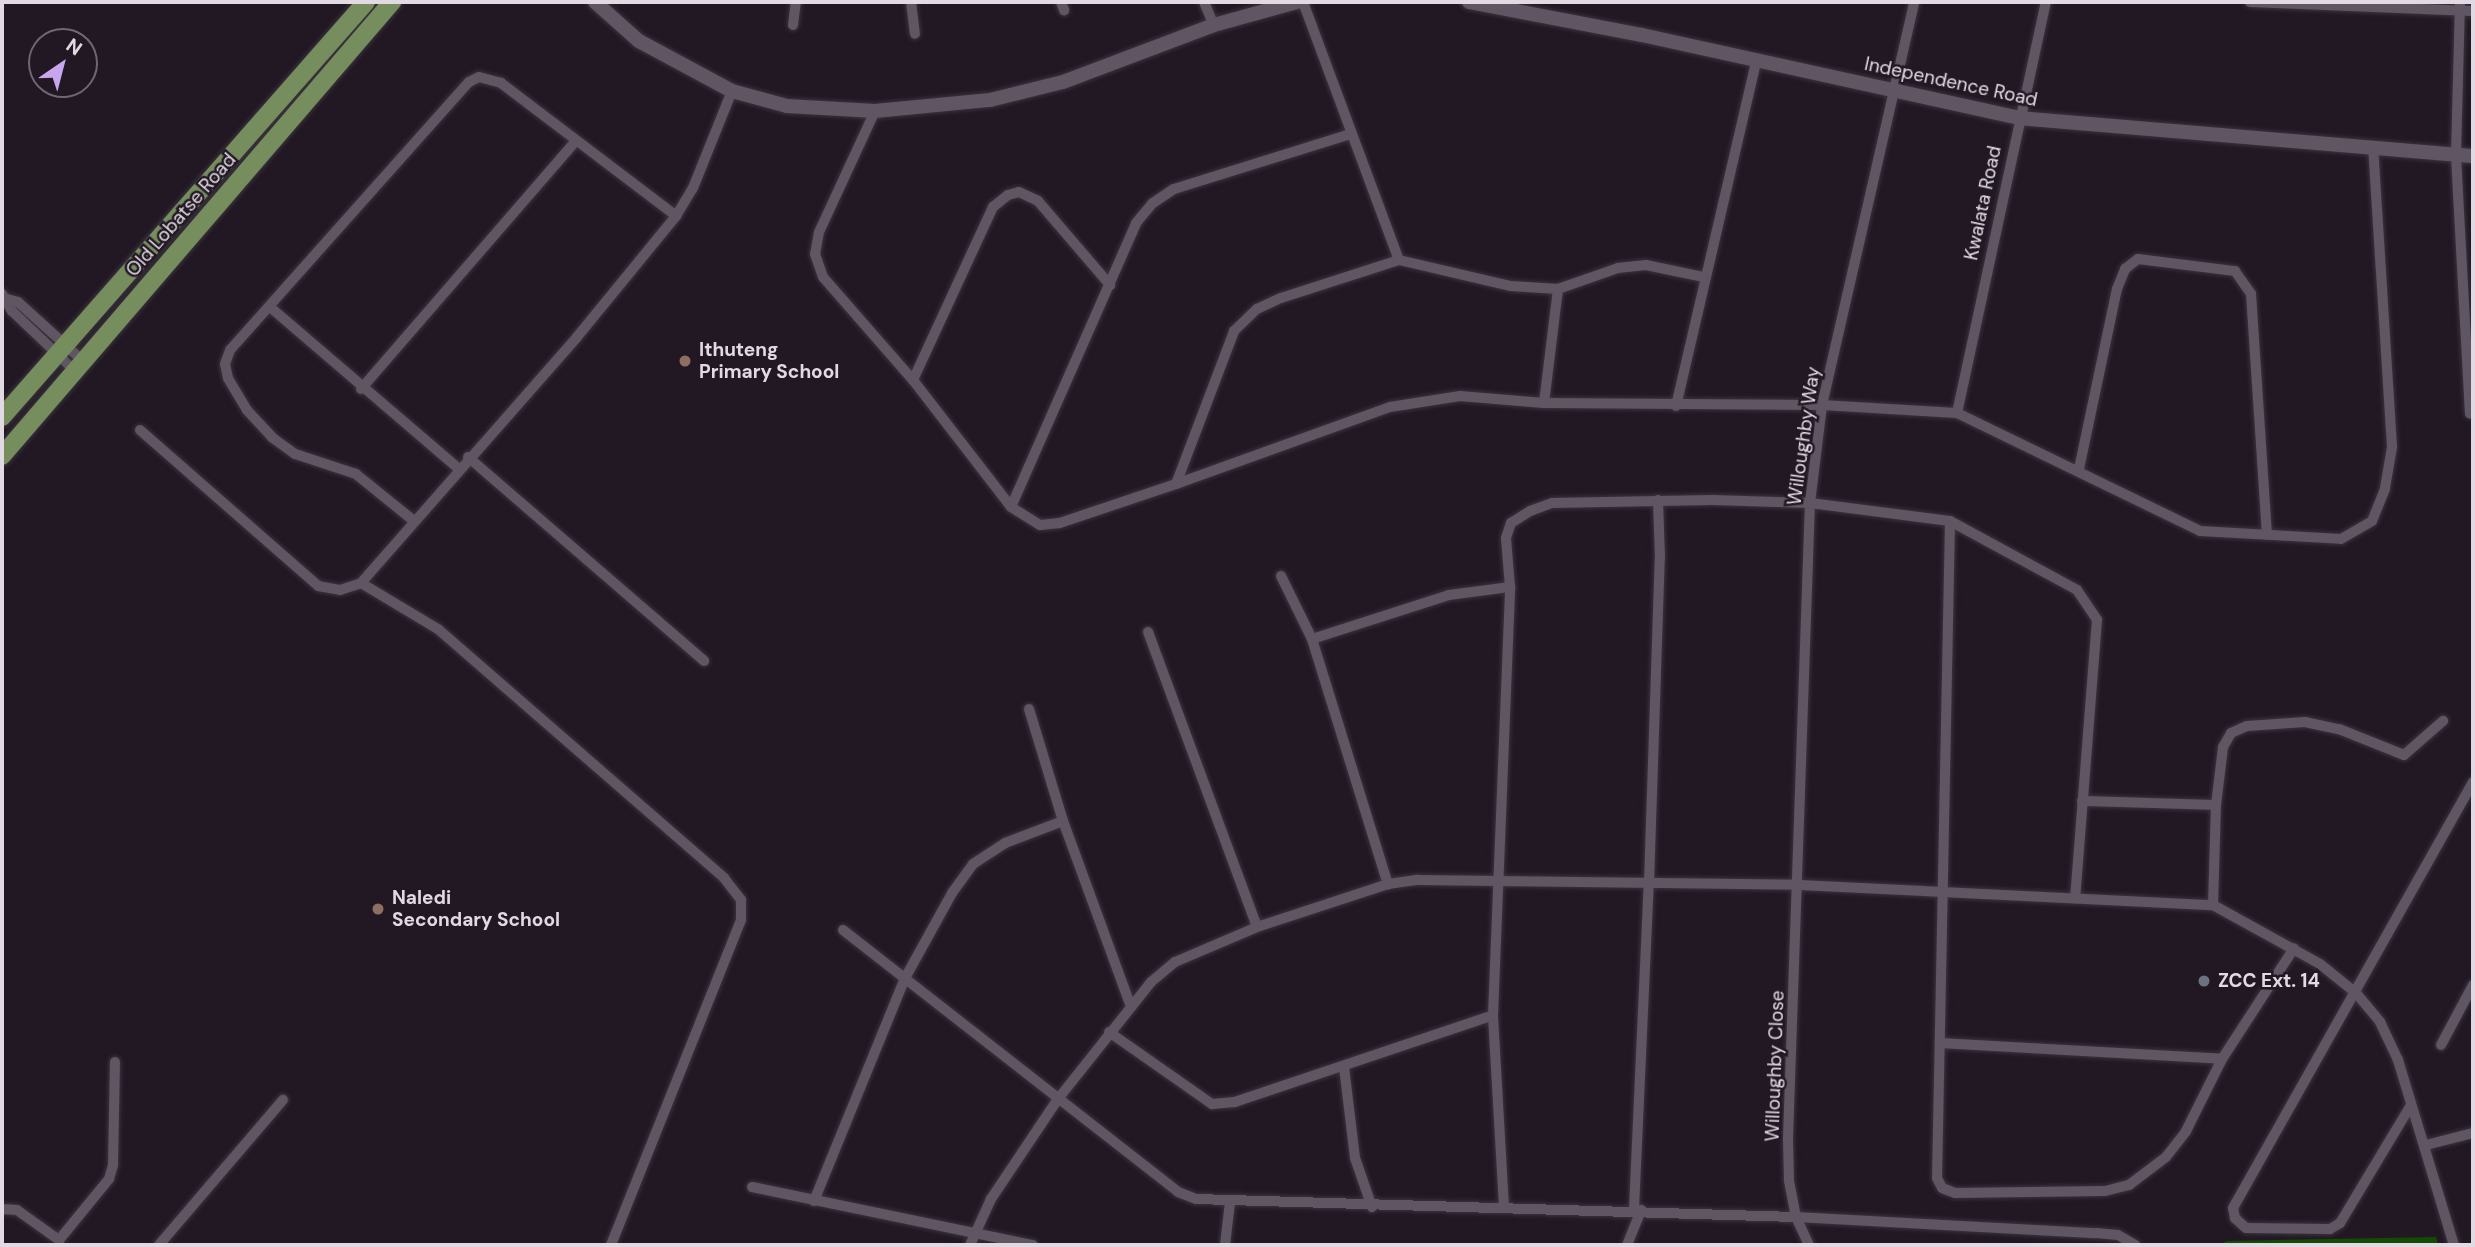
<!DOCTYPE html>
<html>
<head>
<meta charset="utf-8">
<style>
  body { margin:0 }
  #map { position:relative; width:2475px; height:1247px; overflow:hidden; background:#211824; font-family:"DM Sans",sans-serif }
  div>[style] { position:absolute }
  .green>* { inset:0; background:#134b04 }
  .roads { filter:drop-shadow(0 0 2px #3a333c) drop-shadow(0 0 2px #3a333c) }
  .minor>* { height:10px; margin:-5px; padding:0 5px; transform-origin:5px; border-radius:5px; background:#605563 }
  .tertiary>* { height:14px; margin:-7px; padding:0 7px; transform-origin:7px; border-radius:7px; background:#605563 }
  .primary>* { height:18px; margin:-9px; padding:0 9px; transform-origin:9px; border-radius:9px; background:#768d5e }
  .dots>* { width:19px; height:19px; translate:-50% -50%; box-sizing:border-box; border:4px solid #211824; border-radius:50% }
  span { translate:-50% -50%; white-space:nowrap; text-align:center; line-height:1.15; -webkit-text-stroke:5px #211824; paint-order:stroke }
  .street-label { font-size:19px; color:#e1dae3 }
  .poi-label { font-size:19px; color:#e1dae3; font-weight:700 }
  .left { translate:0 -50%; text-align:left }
  .frame { position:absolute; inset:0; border:4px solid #e1dae3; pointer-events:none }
  .north { position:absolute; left:28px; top:28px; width:70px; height:70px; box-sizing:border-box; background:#211824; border:2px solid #6e6670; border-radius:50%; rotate:35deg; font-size:19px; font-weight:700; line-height:28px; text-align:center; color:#e1dae3 }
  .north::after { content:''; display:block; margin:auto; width:24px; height:32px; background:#c7a6ef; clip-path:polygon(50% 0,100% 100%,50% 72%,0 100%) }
</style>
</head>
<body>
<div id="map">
  <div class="green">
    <div style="clip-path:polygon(2436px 1237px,2438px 1245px,2218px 1245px,2227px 1241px)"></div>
  </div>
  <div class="roads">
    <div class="minor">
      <div style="left:911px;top:2px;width:32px;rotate:83deg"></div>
      <div style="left:1061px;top:2px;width:9px;rotate:69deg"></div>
      <div style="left:1204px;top:2px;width:25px;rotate:67deg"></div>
      <div style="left:1303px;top:2px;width:275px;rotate:69.6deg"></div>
      <div style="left:2250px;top:2px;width:223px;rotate:2.3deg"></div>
      <div style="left:2460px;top:2px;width:154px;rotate:91.5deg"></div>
      <div style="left:2456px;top:156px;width:258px;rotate:86.9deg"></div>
      <div style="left:793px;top:25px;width:23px;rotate:-83deg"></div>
      <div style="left:875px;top:111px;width:133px;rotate:114.8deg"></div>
      <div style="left:819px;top:232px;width:22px;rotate:100deg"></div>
      <div style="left:815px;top:254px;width:24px;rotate:71deg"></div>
      <div style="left:823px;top:277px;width:137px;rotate:48.9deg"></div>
      <div style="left:913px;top:380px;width:160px;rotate:52.3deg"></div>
      <div style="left:1011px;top:507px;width:34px;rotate:32deg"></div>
      <div style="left:1040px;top:525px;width:20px;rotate:-6deg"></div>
      <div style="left:1060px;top:523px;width:122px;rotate:-18.6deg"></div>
      <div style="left:1176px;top:484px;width:227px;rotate:-19.8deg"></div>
      <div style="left:1390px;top:407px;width:71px;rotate:-8.9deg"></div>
      <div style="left:1460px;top:396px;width:84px;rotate:4.8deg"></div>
      <div style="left:1544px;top:403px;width:278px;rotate:0.4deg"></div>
      <div style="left:1822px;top:405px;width:135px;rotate:3.4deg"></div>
      <div style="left:1957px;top:413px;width:270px;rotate:25.9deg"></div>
      <div style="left:2200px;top:531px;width:141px;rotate:3.2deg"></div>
      <div style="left:2341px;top:539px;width:36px;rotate:-30deg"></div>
      <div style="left:2372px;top:521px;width:35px;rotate:-68deg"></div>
      <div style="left:2385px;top:488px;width:42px;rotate:-80.3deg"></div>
      <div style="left:2392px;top:447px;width:299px;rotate:-93.6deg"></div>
      <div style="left:2px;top:294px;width:20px;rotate:60deg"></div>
      <div style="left:12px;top:311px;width:87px;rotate:43.6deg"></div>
      <div style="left:7px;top:299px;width:11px;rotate:15deg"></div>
      <div style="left:18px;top:302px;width:88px;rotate:42.2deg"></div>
      <div style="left:270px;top:307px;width:248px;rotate:40.6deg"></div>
      <div style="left:913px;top:380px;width:191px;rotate:-65.2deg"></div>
      <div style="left:993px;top:207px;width:19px;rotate:-39deg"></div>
      <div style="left:1008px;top:195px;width:11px;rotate:-15deg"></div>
      <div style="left:1019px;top:192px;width:21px;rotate:25deg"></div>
      <div style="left:1038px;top:201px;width:111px;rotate:49.4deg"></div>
      <div style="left:361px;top:389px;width:328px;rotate:-49.1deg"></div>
      <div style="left:1544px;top:403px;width:115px;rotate:-83deg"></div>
      <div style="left:1676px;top:406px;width:352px;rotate:-76.9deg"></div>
      <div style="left:1957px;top:413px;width:421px;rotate:-77.8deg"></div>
      <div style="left:140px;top:430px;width:237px;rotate:41.2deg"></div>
      <div style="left:318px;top:586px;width:22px;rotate:10deg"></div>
      <div style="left:340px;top:590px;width:22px;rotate:-18deg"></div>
      <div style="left:361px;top:583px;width:327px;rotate:-48.7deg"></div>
      <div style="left:577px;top:337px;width:156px;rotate:-50.7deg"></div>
      <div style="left:676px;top:216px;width:33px;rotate:-59deg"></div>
      <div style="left:693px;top:188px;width:105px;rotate:-68.1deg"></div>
      <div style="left:468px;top:457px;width:312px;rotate:40.8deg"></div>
      <div style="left:2079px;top:469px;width:184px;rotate:-78.1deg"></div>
      <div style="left:2117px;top:289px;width:22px;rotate:-68deg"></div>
      <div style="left:2125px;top:269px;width:16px;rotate:-38deg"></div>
      <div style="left:2138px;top:259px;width:98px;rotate:7.1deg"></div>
      <div style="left:2235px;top:271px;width:28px;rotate:55deg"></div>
      <div style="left:2251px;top:294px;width:241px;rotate:86.2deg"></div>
      <div style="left:1176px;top:484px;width:164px;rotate:-69.2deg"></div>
      <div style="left:1234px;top:331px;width:32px;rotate:-44deg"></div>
      <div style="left:1257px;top:309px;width:26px;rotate:-25deg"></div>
      <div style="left:1281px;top:298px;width:124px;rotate:-17.9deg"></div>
      <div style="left:1399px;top:260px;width:115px;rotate:13.1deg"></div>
      <div style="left:1511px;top:286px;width:47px;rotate:3.7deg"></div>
      <div style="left:1558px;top:289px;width:64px;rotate:-19.3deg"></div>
      <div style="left:1618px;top:268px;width:28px;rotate:-6deg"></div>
      <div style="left:1646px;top:265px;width:58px;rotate:11.9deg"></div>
      <div style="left:1011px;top:507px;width:310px;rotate:-66.2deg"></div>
      <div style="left:1136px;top:223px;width:26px;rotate:-50deg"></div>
      <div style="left:1153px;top:203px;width:25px;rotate:-34deg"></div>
      <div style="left:1174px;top:189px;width:185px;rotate:-17.3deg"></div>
      <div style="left:414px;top:521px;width:75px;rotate:-141deg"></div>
      <div style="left:356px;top:474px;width:64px;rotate:-161.8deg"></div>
      <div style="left:295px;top:454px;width:29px;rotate:-144deg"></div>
      <div style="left:272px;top:437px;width:37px;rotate:-133deg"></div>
      <div style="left:247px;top:410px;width:37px;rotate:-121deg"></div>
      <div style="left:228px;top:378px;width:14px;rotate:-102deg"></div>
      <div style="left:225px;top:364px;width:15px;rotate:-70deg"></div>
      <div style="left:230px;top:350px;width:359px;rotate:-48.3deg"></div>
      <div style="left:469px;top:82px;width:11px;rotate:-27deg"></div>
      <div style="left:479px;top:77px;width:23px;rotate:15deg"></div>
      <div style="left:501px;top:83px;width:220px;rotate:37.2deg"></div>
      <div style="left:1950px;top:521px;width:657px;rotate:91.13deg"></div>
      <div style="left:1937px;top:1178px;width:11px;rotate:63deg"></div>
      <div style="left:1942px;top:1188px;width:14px;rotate:21deg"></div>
      <div style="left:1955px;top:1193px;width:150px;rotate:-0.8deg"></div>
      <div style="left:2105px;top:1191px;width:25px;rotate:-14deg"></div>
      <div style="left:2129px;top:1185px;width:46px;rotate:-37.1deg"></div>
      <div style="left:2166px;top:1157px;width:33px;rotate:-52deg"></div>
      <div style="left:2186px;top:1131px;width:80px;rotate:-63.4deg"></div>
      <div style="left:1281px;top:576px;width:70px;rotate:63.8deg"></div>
      <div style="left:1312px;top:639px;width:257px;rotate:72.8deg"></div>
      <div style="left:361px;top:583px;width:90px;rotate:30.9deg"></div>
      <div style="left:438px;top:629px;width:379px;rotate:41deg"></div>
      <div style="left:724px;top:878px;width:28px;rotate:52deg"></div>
      <div style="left:741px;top:900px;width:20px;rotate:90deg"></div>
      <div style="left:741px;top:920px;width:350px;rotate:111.8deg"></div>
      <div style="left:1148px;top:632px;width:314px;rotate:69.7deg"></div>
      <div style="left:1312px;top:639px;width:144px;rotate:-17.8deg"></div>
      <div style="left:1449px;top:595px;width:62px;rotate:-7.5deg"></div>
      <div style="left:1029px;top:709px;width:117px;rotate:73.1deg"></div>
      <div style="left:1063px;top:821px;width:198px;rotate:69.9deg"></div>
      <div style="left:2082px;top:801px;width:134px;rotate:1.7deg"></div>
      <div style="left:2213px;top:905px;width:100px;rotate:-88.3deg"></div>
      <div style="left:2216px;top:805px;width:58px;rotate:-83.1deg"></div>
      <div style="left:2223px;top:747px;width:16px;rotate:-60deg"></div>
      <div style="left:2231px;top:733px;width:17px;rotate:-24deg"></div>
      <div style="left:2247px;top:726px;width:58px;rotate:-3.9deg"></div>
      <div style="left:2305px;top:722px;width:35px;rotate:12deg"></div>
      <div style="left:2339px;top:729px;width:70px;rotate:21.8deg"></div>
      <div style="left:2404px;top:755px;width:52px;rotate:-41.1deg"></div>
      <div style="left:843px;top:930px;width:425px;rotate:38deg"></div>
      <div style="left:1178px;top:1192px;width:19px;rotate:21deg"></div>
      <div style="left:1196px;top:1199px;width:600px;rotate:1.72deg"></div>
      <div style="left:1796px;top:1217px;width:300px;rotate:3.1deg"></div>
      <div style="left:2096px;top:1233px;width:22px;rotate:5deg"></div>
      <div style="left:2118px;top:1235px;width:20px;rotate:30deg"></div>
      <div style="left:1109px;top:1032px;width:126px;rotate:35deg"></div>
      <div style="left:1212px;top:1104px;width:23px;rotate:-5deg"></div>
      <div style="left:1235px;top:1102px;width:272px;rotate:-18.6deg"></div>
      <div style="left:1940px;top:1043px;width:282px;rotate:3.2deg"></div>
      <div style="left:2222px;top:1059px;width:132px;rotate:-57deg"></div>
      <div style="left:2441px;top:1045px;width:68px;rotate:-61.9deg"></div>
      <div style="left:1344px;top:1067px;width:92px;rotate:83.1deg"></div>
      <div style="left:1355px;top:1158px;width:52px;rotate:70.9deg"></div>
      <div style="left:2411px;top:1105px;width:138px;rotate:121deg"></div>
      <div style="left:2340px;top:1223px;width:12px;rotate:149deg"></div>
      <div style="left:2330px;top:1229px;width:84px;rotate:-179.3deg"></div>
      <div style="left:2246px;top:1228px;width:15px;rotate:-138deg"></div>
      <div style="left:2235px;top:1218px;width:10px;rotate:-101deg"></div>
      <div style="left:2233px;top:1208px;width:489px;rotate:-60.6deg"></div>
      <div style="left:2426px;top:1145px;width:49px;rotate:-14.3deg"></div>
      <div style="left:752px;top:1187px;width:287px;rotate:11.7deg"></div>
      <div style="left:814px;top:1201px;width:239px;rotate:-67.8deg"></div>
      <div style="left:904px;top:980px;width:99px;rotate:-61.1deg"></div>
      <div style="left:952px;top:893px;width:36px;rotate:-54deg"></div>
      <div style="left:973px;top:864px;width:38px;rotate:-33deg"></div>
      <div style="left:1005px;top:843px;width:62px;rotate:-20.8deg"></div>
      <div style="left:1504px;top:1207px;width:192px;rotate:-93.3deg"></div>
      <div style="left:1493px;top:1015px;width:428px;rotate:-87.7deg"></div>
      <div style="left:1510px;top:587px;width:49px;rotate:-94.7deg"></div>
      <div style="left:1506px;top:538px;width:16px;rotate:-72deg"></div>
      <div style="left:1511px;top:523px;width:22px;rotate:-32deg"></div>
      <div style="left:1530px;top:511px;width:23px;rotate:-20deg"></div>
      <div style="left:1552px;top:503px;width:160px;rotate:-1.1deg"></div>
      <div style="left:1712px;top:500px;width:98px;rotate:1.8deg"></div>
      <div style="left:1810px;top:503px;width:141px;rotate:7.3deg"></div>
      <div style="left:1950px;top:521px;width:145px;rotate:28.5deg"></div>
      <div style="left:2077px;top:590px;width:36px;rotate:56deg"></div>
      <div style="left:2097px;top:620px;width:279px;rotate:94.5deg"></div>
      <div style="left:2px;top:1209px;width:15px;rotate:4deg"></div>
      <div style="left:17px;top:1210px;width:52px;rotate:35.5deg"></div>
      <div style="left:59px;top:1240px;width:79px;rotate:-50.7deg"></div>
      <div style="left:109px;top:1179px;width:15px;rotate:-74deg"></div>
      <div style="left:113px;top:1165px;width:103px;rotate:-88.9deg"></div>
      <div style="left:1634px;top:1209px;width:326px;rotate:-87.4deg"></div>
      <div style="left:1649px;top:883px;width:325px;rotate:-88.1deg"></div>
      <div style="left:1660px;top:558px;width:58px;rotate:-92deg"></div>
      <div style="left:159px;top:1245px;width:191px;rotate:-49.5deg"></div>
      <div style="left:970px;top:1245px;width:51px;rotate:-65.5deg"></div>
      <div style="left:991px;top:1199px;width:120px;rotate:-56.2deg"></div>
      <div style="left:1058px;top:1099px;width:149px;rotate:-51.5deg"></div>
      <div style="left:1151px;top:982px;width:31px;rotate:-40deg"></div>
      <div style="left:1175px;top:962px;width:89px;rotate:-23.1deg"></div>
      <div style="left:1257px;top:927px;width:138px;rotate:-18.2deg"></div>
      <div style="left:1388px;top:884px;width:30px;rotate:-8deg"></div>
      <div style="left:1418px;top:880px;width:382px;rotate:0.7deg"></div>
      <div style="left:1800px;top:885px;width:413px;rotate:2.8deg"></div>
      <div style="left:2213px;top:905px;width:122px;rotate:28.9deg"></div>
      <div style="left:2320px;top:964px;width:46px;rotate:38.9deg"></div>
      <div style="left:2356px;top:993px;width:38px;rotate:50deg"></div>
      <div style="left:2380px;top:1022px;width:42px;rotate:64.7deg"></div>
      <div style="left:2398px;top:1060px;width:193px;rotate:73.2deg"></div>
      <div style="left:1225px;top:1245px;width:43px;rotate:-83.4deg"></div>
      <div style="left:1627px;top:1245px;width:38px;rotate:-68deg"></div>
      <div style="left:1809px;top:1245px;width:31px;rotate:-115deg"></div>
      <div style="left:1796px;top:1217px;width:38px;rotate:-101deg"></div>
      <div style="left:1789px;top:1180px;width:42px;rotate:-91.4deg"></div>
      <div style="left:1788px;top:1138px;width:635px;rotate:-88.02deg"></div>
      <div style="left:1810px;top:503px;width:99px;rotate:-83deg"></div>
      <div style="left:1822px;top:405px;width:413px;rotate:-77.1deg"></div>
    </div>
    <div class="tertiary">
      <div style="left:595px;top:2px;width:59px;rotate:41.6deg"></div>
      <div style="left:639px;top:41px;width:106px;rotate:28.3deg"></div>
      <div style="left:732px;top:91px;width:57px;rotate:15.3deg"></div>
      <div style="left:787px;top:106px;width:88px;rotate:3.3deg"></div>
      <div style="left:875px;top:111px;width:116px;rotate:-5.5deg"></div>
      <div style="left:990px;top:100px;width:75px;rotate:-13.9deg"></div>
      <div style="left:1063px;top:82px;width:161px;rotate:-20.7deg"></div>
      <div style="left:1214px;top:25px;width:86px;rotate:-15.5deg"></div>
      <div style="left:1469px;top:2px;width:176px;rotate:10.8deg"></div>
      <div style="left:1642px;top:35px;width:386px;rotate:12.4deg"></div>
      <div style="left:2019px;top:118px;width:456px;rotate:4.8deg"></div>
    </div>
    <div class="primary">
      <div style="left:2px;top:417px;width:552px;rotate:-48.75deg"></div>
      <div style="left:2px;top:456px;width:599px;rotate:-49.34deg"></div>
    </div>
  </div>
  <div class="dots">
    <div style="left:685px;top:361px;background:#8d6e63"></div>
    <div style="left:378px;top:909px;background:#8d6e63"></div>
    <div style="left:2204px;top:981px;background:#6b7280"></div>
  </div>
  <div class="street-label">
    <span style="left:1951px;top:82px;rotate:12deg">Independence Road</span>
    <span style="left:1983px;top:203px;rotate:-78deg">Kwalata Road</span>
    <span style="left:181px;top:215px;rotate:-49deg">Old Lobatse Road</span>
    <span style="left:1804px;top:436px;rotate:-82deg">Willoughby Way</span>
    <span style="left:1775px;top:1066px;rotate:-88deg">Willoughby Close</span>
  </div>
  <div class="poi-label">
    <span class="left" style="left:699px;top:361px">Ithuteng<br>Primary School</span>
    <span class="left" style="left:392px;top:909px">Naledi<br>Secondary School</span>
    <span class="left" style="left:2218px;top:981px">ZCC Ext. 14</span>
  </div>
  <div class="frame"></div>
  <div class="north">N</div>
</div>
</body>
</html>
